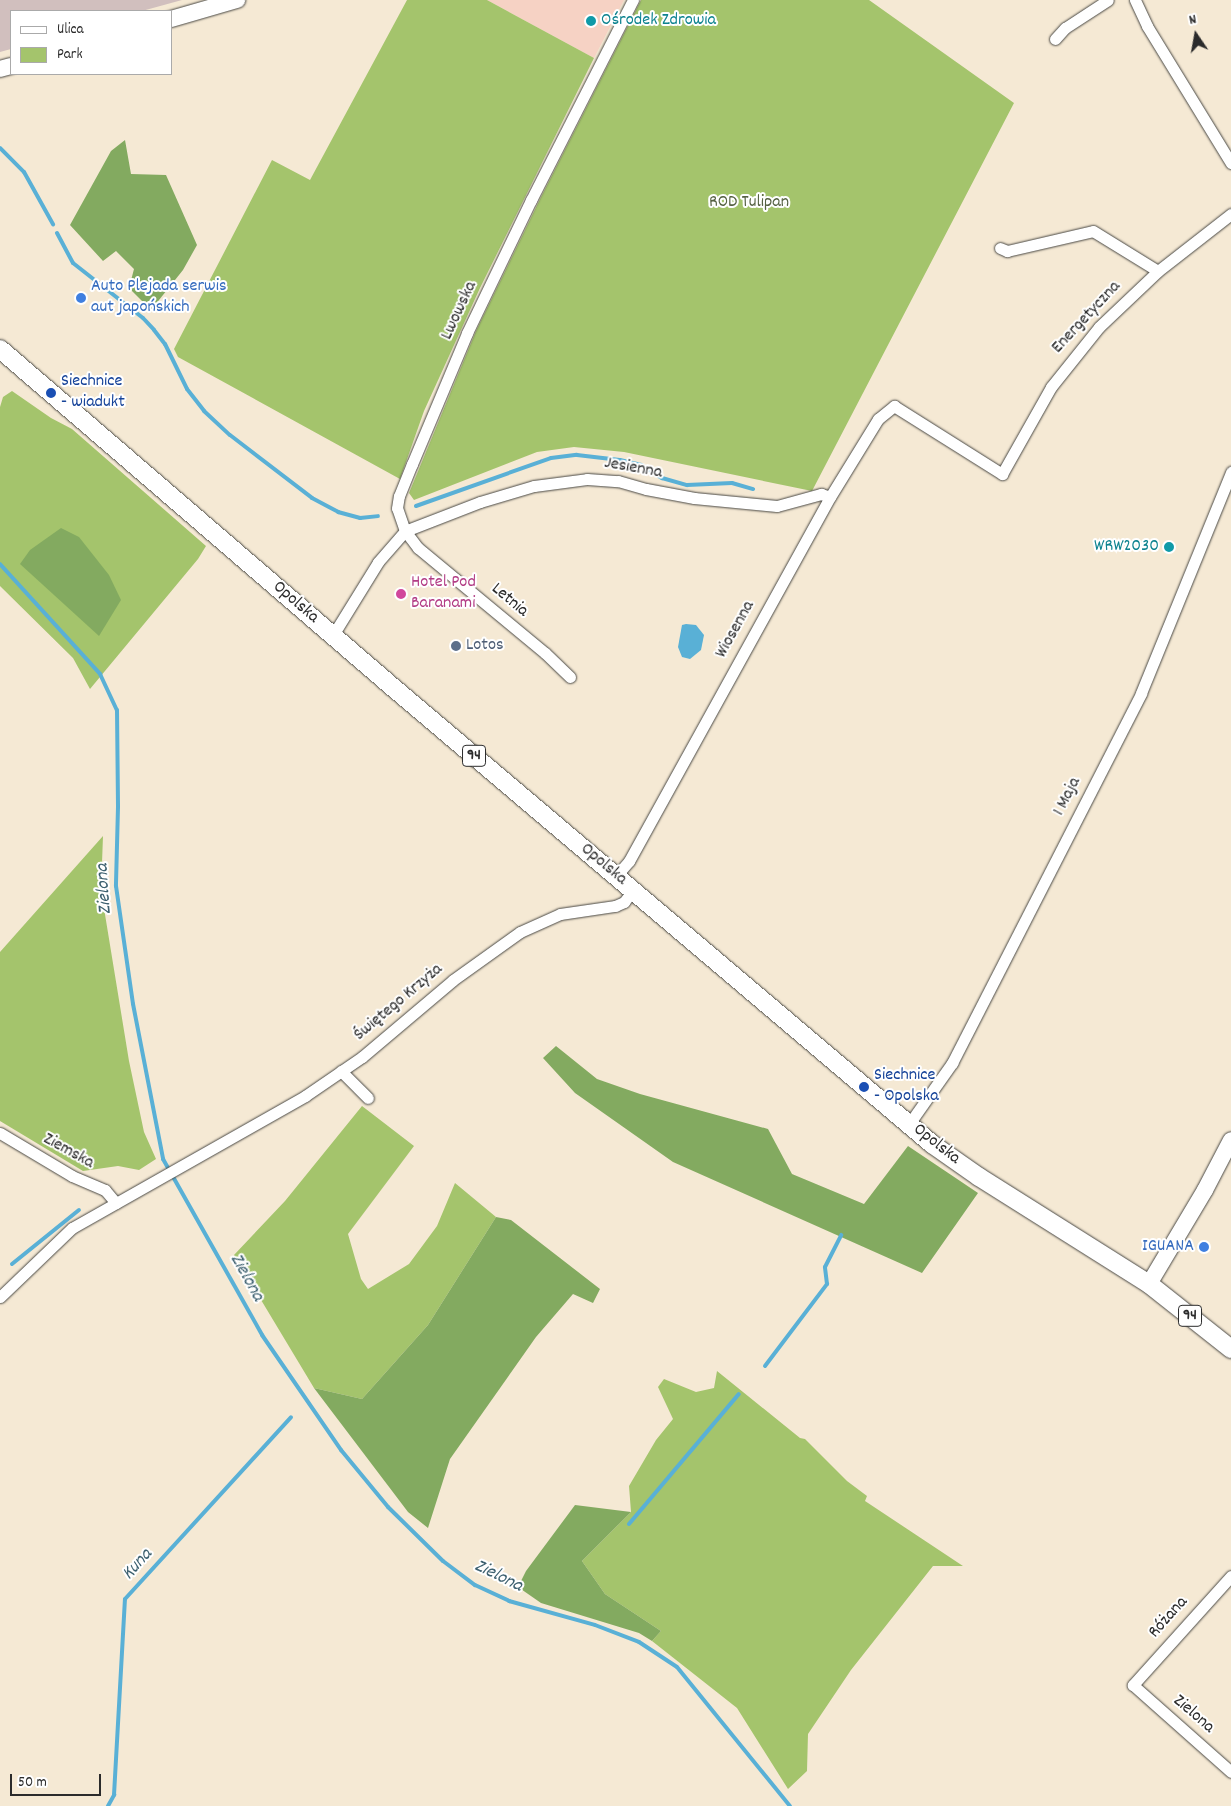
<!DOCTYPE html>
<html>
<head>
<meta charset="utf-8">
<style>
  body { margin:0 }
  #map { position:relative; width:1231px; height:1806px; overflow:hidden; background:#f5e9d4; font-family:Dekko,sans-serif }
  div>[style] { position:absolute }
  .built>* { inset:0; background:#f6d2c4 }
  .industrial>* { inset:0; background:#d1bfbe }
  .green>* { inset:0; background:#a4c46c }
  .forest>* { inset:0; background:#83aa60 }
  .water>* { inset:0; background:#59b0d6 }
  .stream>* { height:4px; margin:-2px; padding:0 2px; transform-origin:2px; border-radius:2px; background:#59b0d6 }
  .roads { filter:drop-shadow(0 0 1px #494844) drop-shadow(0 0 1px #494844) }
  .street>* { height:11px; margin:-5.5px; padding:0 5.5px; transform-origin:5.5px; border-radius:5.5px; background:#fff }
  .secondary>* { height:16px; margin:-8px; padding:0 8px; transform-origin:8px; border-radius:8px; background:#fff }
  .primary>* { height:18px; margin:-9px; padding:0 9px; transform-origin:9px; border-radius:9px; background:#fff }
  .dots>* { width:14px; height:14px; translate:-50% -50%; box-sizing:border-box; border:2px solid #fff; border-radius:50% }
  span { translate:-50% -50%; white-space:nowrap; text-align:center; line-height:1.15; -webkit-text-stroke:4px #fff; paint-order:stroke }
  .shield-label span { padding:1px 4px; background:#fff; border:1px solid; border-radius:4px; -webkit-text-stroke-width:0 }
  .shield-label { font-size:16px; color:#2b2b2b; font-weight:700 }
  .culture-label { font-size:18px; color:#0d838f }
  .left { translate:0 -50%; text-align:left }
  .right { translate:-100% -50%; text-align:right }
  .park-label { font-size:18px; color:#556142 }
  .shop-label { font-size:18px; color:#366cbe }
  .street-label { font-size:18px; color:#2b2b2b }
  .transit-label { font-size:18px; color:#164399 }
  .hotel-label { font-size:18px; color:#b23c85 }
  .service-label { font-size:18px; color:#4e5e75 }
  .water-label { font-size:19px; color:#3d606f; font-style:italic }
  .legend { position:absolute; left:10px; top:10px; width:162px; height:65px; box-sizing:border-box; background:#fff; border:1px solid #aaa; margin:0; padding:6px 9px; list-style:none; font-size:15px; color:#2b2b2b }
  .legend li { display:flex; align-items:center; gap:10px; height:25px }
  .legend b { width:25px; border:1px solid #aaa }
  .north { position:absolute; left:1171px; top:10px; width:50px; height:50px; -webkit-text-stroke:4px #fff; paint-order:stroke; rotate:348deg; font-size:14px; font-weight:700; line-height:20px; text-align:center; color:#2b2b2b }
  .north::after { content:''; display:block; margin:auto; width:18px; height:22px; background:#2b2b2b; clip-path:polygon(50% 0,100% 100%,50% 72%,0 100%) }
  .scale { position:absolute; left:10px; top:1774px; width:91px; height:22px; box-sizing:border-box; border:2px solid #2b2b2b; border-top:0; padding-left:6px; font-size:15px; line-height:18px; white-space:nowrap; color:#2b2b2b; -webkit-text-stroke:4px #fff; paint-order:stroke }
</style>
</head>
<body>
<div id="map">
  <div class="built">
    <div style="clip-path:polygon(487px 0,624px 0,594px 58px)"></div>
  </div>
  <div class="industrial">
    <div style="clip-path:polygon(0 0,182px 0,142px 11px,11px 11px,11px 49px,0 52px)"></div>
  </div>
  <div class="green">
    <div style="clip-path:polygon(407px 0,487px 0,594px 58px,480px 288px,424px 411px,400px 479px,178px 357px,174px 349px,272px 160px,310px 180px)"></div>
    <div style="clip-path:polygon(641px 0,869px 0,1014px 103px,812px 491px,624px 452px,574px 447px,537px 452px,414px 500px,409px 493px,476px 331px,541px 197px)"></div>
    <div style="clip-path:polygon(12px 391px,51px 418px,72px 429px,206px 546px,198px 559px,90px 689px,73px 658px,0 586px,0 407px,3px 397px)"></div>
    <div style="clip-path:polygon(103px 836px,101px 890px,129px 1061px,144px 1132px,156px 1159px,139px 1170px,118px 1166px,83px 1171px,0 1121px,0 952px)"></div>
    <div style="clip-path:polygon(362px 1106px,414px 1146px,348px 1234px,361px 1279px,368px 1289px,409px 1264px,437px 1226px,455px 1183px,496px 1217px,428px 1325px,362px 1399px,314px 1388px,234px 1255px,285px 1201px)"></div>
    <div style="clip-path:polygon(717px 1371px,800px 1438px,805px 1439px,847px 1481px,867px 1496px,865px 1501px,963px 1566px,933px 1566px,851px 1670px,808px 1734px,807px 1771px,788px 1789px,737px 1708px,652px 1641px,661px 1631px,605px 1594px,582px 1561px,631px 1512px,629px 1486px,656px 1440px,673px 1419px,658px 1387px,664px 1379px,696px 1392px,714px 1388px)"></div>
  </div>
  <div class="forest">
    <div style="clip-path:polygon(125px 140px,131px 174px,166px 175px,197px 245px,183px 270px,151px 310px,129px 288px,134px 269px,116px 251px,103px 261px,70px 225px,111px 151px)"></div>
    <div style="clip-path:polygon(61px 528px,79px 537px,109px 575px,121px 600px,99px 636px,20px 564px,30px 550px)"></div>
    <div style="clip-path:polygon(556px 1046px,597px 1079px,640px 1094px,768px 1129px,792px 1174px,864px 1204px,908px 1146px,978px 1193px,922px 1273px,673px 1162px,575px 1093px,543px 1058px)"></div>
    <div style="clip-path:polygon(496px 1217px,511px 1220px,600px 1289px,593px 1303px,573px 1294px,536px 1337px,450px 1459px,428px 1528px,408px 1512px,314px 1388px,362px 1399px,428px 1325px)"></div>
    <div style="clip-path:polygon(575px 1505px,631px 1512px,582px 1561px,605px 1594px,661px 1631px,652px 1641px,639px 1633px,541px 1603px,518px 1587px,526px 1571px)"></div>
  </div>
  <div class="water">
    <div style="clip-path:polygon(686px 624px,696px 625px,704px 635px,701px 650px,690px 659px,682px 657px,678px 647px,682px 625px)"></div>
  </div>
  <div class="stream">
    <div style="left:0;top:148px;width:34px;rotate:45deg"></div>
    <div style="left:24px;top:172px;width:60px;rotate:60.9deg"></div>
    <div style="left:57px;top:233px;width:34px;rotate:62deg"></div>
    <div style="left:73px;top:263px;width:89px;rotate:38.2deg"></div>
    <div style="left:143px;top:318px;width:16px;rotate:47deg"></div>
    <div style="left:154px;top:330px;width:18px;rotate:52deg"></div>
    <div style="left:165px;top:344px;width:50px;rotate:63.9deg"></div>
    <div style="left:187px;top:389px;width:28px;rotate:52deg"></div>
    <div style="left:204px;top:411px;width:35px;rotate:43deg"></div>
    <div style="left:230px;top:435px;width:103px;rotate:37.5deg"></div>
    <div style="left:312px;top:498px;width:30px;rotate:28deg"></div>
    <div style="left:338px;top:512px;width:23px;rotate:15deg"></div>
    <div style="left:360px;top:518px;width:18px;rotate:-6deg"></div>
    <div style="left:416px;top:506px;width:143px;rotate:-19.6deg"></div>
    <div style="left:551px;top:458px;width:26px;rotate:-7deg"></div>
    <div style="left:577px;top:455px;width:43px;rotate:6.6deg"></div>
    <div style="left:620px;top:460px;width:22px;rotate:13deg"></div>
    <div style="left:641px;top:465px;width:25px;rotate:32deg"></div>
    <div style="left:662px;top:478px;width:26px;rotate:16deg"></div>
    <div style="left:687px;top:485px;width:45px;rotate:-2.5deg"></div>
    <div style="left:732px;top:483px;width:22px;rotate:16deg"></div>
    <div style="left:0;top:564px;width:149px;rotate:47.7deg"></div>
    <div style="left:100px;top:674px;width:40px;rotate:65deg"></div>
    <div style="left:117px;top:710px;width:97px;rotate:89.4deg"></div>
    <div style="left:118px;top:807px;width:79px;rotate:91.5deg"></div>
    <div style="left:116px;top:886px;width:119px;rotate:81.8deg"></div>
    <div style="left:133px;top:1004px;width:158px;rotate:79deg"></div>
    <div style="left:163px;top:1159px;width:202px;rotate:60.6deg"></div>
    <div style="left:262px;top:1335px;width:140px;rotate:55.5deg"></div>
    <div style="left:341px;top:1450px;width:74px;rotate:50.5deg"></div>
    <div style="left:388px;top:1507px;width:77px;rotate:44.5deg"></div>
    <div style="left:443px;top:1561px;width:40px;rotate:37deg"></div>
    <div style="left:475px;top:1585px;width:38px;rotate:25deg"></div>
    <div style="left:509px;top:1601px;width:89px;rotate:15.6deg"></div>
    <div style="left:595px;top:1625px;width:47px;rotate:21.1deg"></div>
    <div style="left:639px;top:1642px;width:45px;rotate:33.3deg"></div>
    <div style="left:677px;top:1667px;width:179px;rotate:50.9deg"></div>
    <div style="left:12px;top:1264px;width:86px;rotate:-38.9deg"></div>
    <div style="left:765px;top:1366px;width:103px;rotate:-52.9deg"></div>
    <div style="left:827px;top:1284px;width:17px;rotate:-97deg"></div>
    <div style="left:825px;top:1267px;width:36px;rotate:-63deg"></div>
    <div style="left:629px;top:1524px;width:170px;rotate:-49.8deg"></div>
    <div style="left:108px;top:1806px;width:13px;rotate:-61deg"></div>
    <div style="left:114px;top:1795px;width:196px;rotate:-86.8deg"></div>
    <div style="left:125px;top:1599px;width:246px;rotate:-47.6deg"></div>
  </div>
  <div class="roads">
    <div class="street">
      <div style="left:1135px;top:0;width:29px;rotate:65deg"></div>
      <div style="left:1147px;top:26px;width:161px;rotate:58.5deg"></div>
      <div style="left:1055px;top:39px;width:15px;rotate:-48deg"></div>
      <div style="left:1065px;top:28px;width:51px;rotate:-33.1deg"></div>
      <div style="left:1000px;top:248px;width:8px;rotate:23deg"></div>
      <div style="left:1007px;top:251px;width:88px;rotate:-13.1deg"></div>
      <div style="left:1093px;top:231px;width:76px;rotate:31.6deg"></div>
      <div style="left:333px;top:635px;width:86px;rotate:-58.3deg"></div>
      <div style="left:378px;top:562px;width:41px;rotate:-48.9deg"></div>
      <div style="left:405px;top:531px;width:80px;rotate:-21.1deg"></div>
      <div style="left:480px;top:502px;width:56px;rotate:-16.5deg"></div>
      <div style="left:534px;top:486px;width:53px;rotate:-7.5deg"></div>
      <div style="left:587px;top:479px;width:31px;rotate:4deg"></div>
      <div style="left:618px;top:481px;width:29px;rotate:16deg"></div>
      <div style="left:646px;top:489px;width:49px;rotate:10.6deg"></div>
      <div style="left:694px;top:498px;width:83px;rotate:5.5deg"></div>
      <div style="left:777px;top:506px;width:46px;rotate:-15.3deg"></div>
      <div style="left:821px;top:494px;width:9px;rotate:18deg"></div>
      <div style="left:570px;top:677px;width:35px;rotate:-136deg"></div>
      <div style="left:545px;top:653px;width:165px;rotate:-140.4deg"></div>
      <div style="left:418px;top:548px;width:21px;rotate:-127deg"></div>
      <div style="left:405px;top:531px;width:24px;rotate:-109deg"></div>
      <div style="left:397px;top:508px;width:12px;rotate:-81deg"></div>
      <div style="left:399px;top:496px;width:35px;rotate:-68deg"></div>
      <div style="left:412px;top:464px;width:142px;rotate:-67.2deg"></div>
      <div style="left:467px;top:333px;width:148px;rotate:-64.3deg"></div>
      <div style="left:531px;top:200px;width:225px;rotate:-63deg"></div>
      <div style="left:616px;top:876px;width:20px;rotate:-49deg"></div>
      <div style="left:629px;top:861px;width:416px;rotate:-61.1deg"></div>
      <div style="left:830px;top:497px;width:92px;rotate:-58.4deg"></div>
      <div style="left:878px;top:419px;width:21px;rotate:-39deg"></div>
      <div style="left:894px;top:406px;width:128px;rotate:32.2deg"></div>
      <div style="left:1002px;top:474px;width:100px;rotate:-60.6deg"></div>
      <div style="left:1051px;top:387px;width:77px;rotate:-51.3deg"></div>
      <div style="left:1099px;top:327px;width:81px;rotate:-43.5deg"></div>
      <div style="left:1158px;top:271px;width:93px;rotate:-38deg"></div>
      <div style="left:341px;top:1071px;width:38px;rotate:45deg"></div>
      <div style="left:909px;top:1124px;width:75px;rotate:-54.8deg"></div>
      <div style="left:952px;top:1063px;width:415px;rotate:-62.9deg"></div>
      <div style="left:1141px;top:693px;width:239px;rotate:-67.8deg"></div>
      <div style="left:0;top:1133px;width:84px;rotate:30.8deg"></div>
      <div style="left:72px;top:1176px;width:36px;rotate:23deg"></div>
      <div style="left:105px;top:1190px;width:17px;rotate:50deg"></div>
      <div style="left:0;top:1297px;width:100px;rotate:-43.8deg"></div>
      <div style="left:72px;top:1228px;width:268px;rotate:-29.5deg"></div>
      <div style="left:305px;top:1096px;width:69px;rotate:-34.4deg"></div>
      <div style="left:362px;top:1057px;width:119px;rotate:-40.2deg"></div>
      <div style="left:453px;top:980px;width:82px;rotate:-35.6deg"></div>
      <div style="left:520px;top:932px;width:44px;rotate:-24.2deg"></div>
      <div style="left:560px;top:914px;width:56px;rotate:-8.3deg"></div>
      <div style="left:615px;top:906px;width:10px;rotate:-24deg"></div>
      <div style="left:624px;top:902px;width:15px;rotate:-53deg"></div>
      <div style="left:1231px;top:1576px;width:147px;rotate:132deg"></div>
      <div style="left:1133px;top:1685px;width:131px;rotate:41.6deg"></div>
    </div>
    <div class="secondary">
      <div style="left:171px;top:19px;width:69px;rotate:-16.1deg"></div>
      <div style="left:0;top:69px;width:11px;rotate:-15deg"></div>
      <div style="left:1149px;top:1284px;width:109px;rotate:-59.2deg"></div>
      <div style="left:1205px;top:1190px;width:56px;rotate:-62.5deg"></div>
    </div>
    <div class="primary">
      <div style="left:0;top:349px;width:513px;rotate:40.73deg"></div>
      <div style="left:389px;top:684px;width:712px;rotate:40.27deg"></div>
      <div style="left:932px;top:1144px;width:57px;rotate:35.1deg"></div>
      <div style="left:979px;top:1177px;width:201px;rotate:32.2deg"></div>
      <div style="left:1149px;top:1284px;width:105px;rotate:38.4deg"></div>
    </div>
  </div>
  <div class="dots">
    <div style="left:591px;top:21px;background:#0f9aa8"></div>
    <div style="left:81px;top:298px;background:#3f7fe0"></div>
    <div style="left:51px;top:393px;background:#1a4fb4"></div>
    <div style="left:1169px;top:547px;background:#0f9aa8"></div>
    <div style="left:401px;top:594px;background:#d1479c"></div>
    <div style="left:456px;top:646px;background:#5c6f8a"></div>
    <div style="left:864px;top:1087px;background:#1a4fb4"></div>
    <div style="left:1204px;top:1247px;background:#3f7fe0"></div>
  </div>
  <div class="shield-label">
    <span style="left:474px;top:756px">94</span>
    <span style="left:1190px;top:1316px">94</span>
  </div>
  <div class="culture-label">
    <span class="left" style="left:601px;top:21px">Ośrodek Zdrowia</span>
    <span class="right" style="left:1159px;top:547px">WRW2030</span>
  </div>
  <div class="park-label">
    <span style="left:749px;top:203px">ROD Tulipan</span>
  </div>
  <div class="shop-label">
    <span class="left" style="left:91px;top:298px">Auto Plejada serwis<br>aut japońskich</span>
    <span class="right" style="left:1194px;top:1247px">IGUANA</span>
  </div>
  <div class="street-label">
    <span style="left:460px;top:311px;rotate:-65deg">Lwowska</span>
    <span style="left:1087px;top:318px;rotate:-47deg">Energetyczna</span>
    <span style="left:633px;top:469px;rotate:10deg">Jesienna</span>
    <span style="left:509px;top:601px;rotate:40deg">Letnia</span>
    <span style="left:295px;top:603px;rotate:41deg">Opolska</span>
    <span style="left:736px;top:630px;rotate:-61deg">Wiosenna</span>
    <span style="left:1068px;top:797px;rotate:-63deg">1 Maja</span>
    <span style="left:603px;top:865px;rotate:40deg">Opolska</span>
    <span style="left:399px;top:1003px;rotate:-40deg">Świętego Krzyża</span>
    <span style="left:936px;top:1145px;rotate:38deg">Opolska</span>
    <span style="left:68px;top:1152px;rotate:29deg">Ziemska</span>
    <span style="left:1169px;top:1618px;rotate:-48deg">Różana</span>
    <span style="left:1193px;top:1715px;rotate:41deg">Zielona</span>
  </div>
  <div class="transit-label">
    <span class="left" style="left:61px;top:393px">Siechnice<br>- wiadukt</span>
    <span class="left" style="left:874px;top:1087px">Siechnice<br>- Opolska</span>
  </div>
  <div class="hotel-label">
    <span class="left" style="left:411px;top:594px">Hotel Pod<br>Baranami</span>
  </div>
  <div class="service-label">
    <span class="left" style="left:466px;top:646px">Lotos</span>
  </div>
  <div class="water-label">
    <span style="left:105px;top:889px;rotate:-94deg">Zielona</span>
    <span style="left:246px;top:1278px;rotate:61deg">Zielona</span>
    <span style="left:138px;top:1565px;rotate:-48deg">Kuna</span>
    <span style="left:498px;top:1577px;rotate:26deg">Zielona</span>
  </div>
  <ul class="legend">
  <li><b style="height:6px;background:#fff"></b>Ulica</li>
  <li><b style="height:14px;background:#a4c46c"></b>Park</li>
  </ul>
  <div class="north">N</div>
  <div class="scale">50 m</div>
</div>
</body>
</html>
